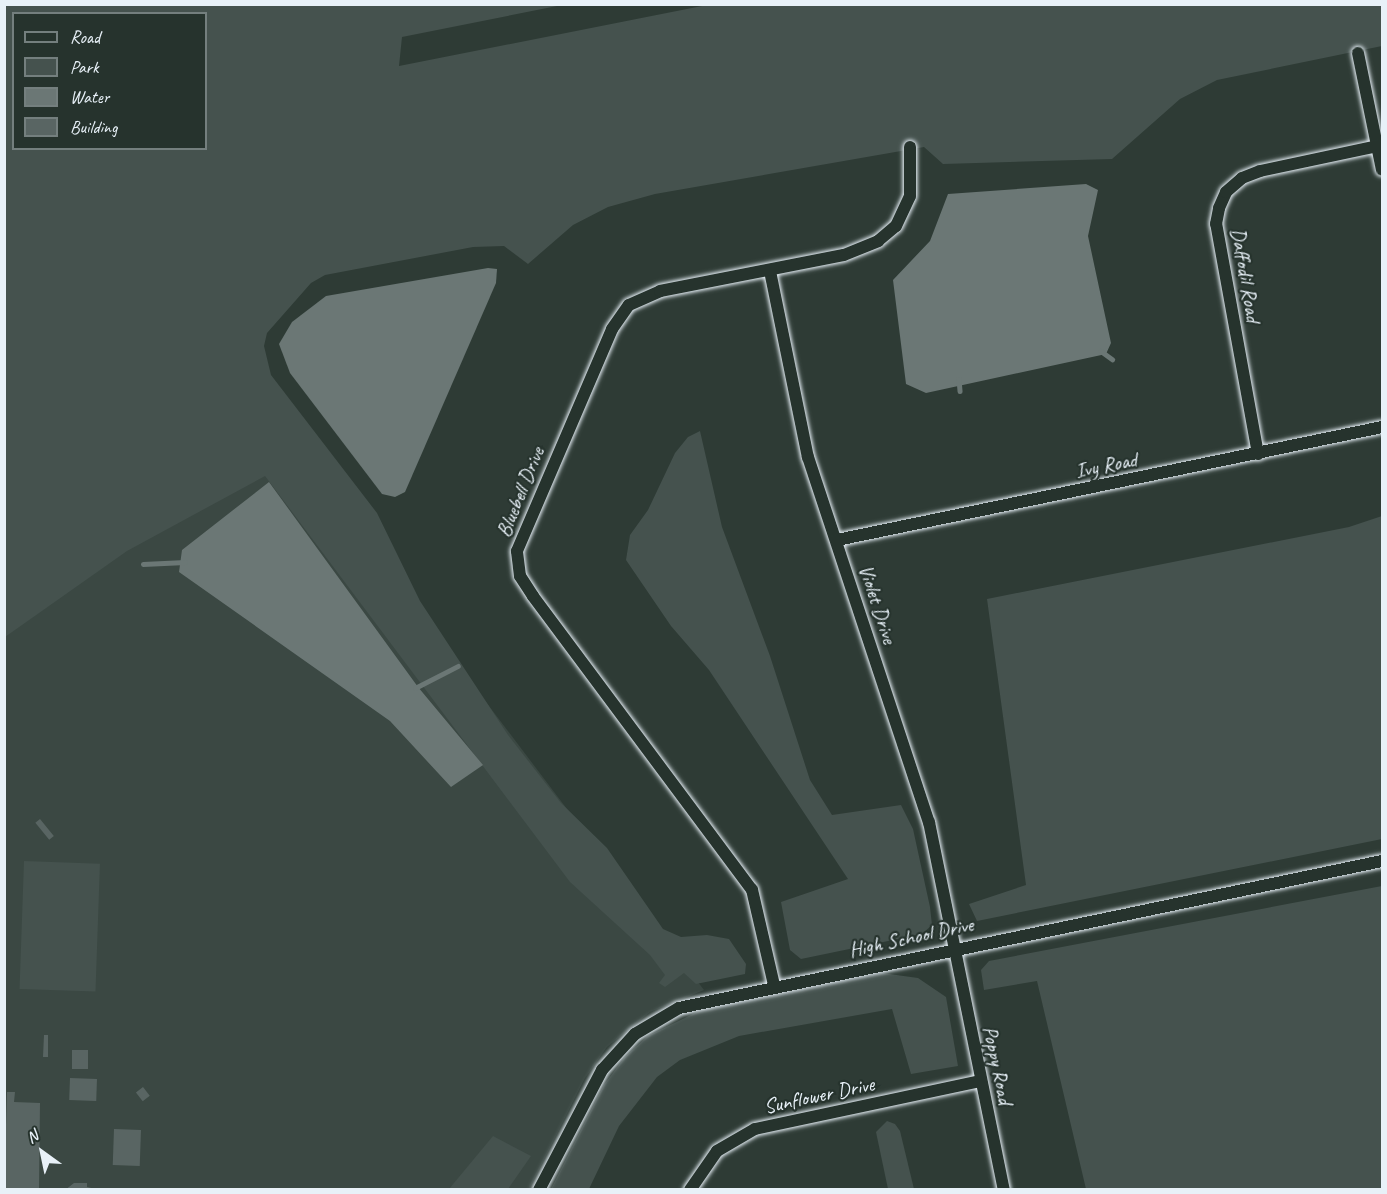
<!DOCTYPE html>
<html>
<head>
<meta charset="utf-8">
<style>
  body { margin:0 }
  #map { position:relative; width:1387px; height:1194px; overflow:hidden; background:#2e3b35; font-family:Caveat,sans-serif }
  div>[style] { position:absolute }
  .built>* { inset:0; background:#3b4843 }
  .green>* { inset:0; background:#45524e; transform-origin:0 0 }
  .water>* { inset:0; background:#6b7775 }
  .stream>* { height:4.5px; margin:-2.25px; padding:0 2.25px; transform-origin:2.25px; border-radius:2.25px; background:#6b7775 }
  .building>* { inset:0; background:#596563; transform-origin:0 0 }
  .roads { filter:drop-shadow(0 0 2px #e8f1f8) drop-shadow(0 0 2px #e8f1f8) }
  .street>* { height:12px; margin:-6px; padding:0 6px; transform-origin:6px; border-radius:6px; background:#26332d }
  span { translate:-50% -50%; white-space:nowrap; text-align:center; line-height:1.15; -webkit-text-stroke:4.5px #26332d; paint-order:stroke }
  .street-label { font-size:21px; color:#e8f1f8 }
  .frame { position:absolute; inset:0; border:6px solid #e8f1f8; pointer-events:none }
  .legend { position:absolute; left:12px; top:12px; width:195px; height:138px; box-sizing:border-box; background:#26332d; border:2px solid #747f7e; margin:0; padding:8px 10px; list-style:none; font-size:18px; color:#e8f1f8 }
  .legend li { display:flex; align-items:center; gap:12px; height:30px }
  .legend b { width:30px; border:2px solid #747f7e }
  .north { position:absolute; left:12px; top:1122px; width:60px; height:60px; -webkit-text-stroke:4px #26332d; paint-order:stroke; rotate:327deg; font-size:16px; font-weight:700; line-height:24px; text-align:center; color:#e8f1f8 }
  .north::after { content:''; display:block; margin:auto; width:21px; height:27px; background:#e8f1f8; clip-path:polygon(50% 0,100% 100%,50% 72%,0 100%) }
</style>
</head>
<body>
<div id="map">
  <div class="built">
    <div style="clip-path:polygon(237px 373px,704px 990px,650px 1012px,607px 1047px,585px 1078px,529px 1189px,5px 1190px,5px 543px)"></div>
  </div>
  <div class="green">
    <div style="clip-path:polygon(evenodd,5px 5px,562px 5px,402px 37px,399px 66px,707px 5px,1382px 5px,1382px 46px,1217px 80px,1180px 99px,1112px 159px,943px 164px,924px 147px,655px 194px,608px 207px,573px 225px,528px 264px,504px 246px,473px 247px,325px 275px,311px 283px,267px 333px,264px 346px,271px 375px,377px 513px,420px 601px,508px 735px,561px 803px,607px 848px,663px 929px,681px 937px,707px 935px,729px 939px,746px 964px,745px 974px,696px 984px,684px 973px,665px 987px,659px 983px,665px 975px,650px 955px,570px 882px,265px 476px,127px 551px,5px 637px,5px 5px,14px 14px,206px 14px,206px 148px,14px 148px,14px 14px)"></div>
    <div style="clip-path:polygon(700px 431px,722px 527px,770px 656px,810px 780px,832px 815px,901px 805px,913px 829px,930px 907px,932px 925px,922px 934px,801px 959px,790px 950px,781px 902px,848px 879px,709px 670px,671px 626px,626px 560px,630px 535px,648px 510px,675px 453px,688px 437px)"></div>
    <div style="clip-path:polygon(1382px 516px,1382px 839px,977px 921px,969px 904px,1026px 885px,987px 599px,1349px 527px)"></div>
    <div style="left:24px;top:861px;width:76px;height:128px;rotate:2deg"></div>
    <div style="clip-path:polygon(1382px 886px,1382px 1189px,1086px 1189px,1037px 981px,984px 990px,981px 970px,989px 961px)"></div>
    <div style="clip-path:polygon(882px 973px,918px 978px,946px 997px,958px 1066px,911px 1074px,892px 1009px,739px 1036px,680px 1060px,657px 1077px,619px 1126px,589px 1189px,551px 1189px,604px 1085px,625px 1057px,648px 1036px,699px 1011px)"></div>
    <div style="clip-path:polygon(887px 1121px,895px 1124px,900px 1131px,914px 1189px,888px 1189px,876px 1132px)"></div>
    <div style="clip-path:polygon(493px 1136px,531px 1156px,508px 1189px,449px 1189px)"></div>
  </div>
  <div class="water">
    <div style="clip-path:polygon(1086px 184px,1098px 190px,1088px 236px,1111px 343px,1106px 354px,926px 393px,906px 384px,893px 280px,930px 241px,948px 194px)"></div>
    <div style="clip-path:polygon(488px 268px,497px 269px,496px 283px,405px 492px,395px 497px,382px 494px,290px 373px,279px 344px,292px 322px,326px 296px)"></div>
    <div style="clip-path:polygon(269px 482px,418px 687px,483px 765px,451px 787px,390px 721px,179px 572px,182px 550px)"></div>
  </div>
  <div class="stream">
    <div style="left:1101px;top:351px;width:14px;rotate:36deg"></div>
    <div style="left:959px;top:379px;width:12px;rotate:85deg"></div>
    <div style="left:143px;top:564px;width:42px;rotate:-2.7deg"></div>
    <div style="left:415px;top:688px;width:48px;rotate:-27.1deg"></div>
  </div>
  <div class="building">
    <div style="left:40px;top:819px;width:22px;height:6px;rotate:51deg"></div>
    <div style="clip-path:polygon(44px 1035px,48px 1035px,48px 1057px,43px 1057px)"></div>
    <div style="left:72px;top:1050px;width:16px;height:19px"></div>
    <div style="left:70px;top:1078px;width:27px;height:22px;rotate:2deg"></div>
    <div style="left:143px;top:1087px;width:11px;height:9px;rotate:52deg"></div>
    <div style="clip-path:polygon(7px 1092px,15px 1092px,14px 1102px,40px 1103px,39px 1190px,4px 1190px)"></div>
    <div style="left:114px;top:1129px;width:27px;height:36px;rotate:2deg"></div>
    <div style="clip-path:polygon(74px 1183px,87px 1183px,87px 1187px,100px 1190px,65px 1190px)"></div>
  </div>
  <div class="roads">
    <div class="street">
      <div style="left:1358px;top:53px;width:119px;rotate:78.4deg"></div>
      <div style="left:770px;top:271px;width:190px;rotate:78.5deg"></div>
      <div style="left:808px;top:457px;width:385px;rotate:71.7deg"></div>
      <div style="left:929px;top:822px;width:376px;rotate:78.5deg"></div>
      <div style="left:1258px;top:454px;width:234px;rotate:-100.3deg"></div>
      <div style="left:1216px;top:224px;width:16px;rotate:-79deg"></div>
      <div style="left:1219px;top:208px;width:17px;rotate:-66deg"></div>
      <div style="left:1226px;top:192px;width:21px;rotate:-41deg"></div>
      <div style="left:1242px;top:178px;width:19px;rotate:-21deg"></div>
      <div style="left:1260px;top:171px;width:121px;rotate:-12deg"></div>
      <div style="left:837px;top:540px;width:557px;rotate:-11.71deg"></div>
      <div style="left:774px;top:985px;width:98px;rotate:-103deg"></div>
      <div style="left:752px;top:890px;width:367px;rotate:-126.7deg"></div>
      <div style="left:533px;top:596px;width:24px;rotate:-123deg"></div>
      <div style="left:520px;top:576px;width:25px;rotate:-97deg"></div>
      <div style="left:517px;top:551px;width:241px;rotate:-66.8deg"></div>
      <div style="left:612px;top:329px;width:29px;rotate:-55deg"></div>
      <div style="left:629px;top:305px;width:34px;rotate:-24deg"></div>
      <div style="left:660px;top:291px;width:187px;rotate:-11.1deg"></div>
      <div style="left:844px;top:255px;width:37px;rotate:-22deg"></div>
      <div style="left:878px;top:241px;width:23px;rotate:-40deg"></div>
      <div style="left:896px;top:226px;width:33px;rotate:-65deg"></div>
      <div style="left:910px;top:196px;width:49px;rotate:-90deg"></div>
      <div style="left:539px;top:1190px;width:136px;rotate:-62.3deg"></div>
      <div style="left:602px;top:1070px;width:49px;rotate:-47.5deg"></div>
      <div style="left:635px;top:1034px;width:51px;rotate:-30.6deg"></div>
      <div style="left:679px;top:1008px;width:718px;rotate:-11.81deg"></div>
      <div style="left:690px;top:1190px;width:47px;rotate:-55.3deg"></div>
      <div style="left:717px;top:1151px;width:44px;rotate:-30.1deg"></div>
      <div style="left:755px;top:1129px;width:231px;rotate:-12deg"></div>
    </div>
  </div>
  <div class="street-label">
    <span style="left:1246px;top:275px;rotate:80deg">Daffodil Road</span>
    <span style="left:1106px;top:465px;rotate:-12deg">Ivy Road</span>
    <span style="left:520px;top:492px;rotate:-68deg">Bluebell Drive</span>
    <span style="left:878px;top:604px;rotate:72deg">Violet Drive</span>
    <span style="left:911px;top:937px;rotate:-12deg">High School Drive</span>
    <span style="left:998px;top:1065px;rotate:78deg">Poppy Road</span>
    <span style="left:819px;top:1095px;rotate:-12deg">Sunflower Drive</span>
  </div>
  <div class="frame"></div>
  <ul class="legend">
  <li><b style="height:8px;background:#26332d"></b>Road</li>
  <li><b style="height:16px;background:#45524e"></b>Park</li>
  <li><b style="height:16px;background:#6b7775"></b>Water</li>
  <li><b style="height:16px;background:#596563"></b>Building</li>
  </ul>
  <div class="north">N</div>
</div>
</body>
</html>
